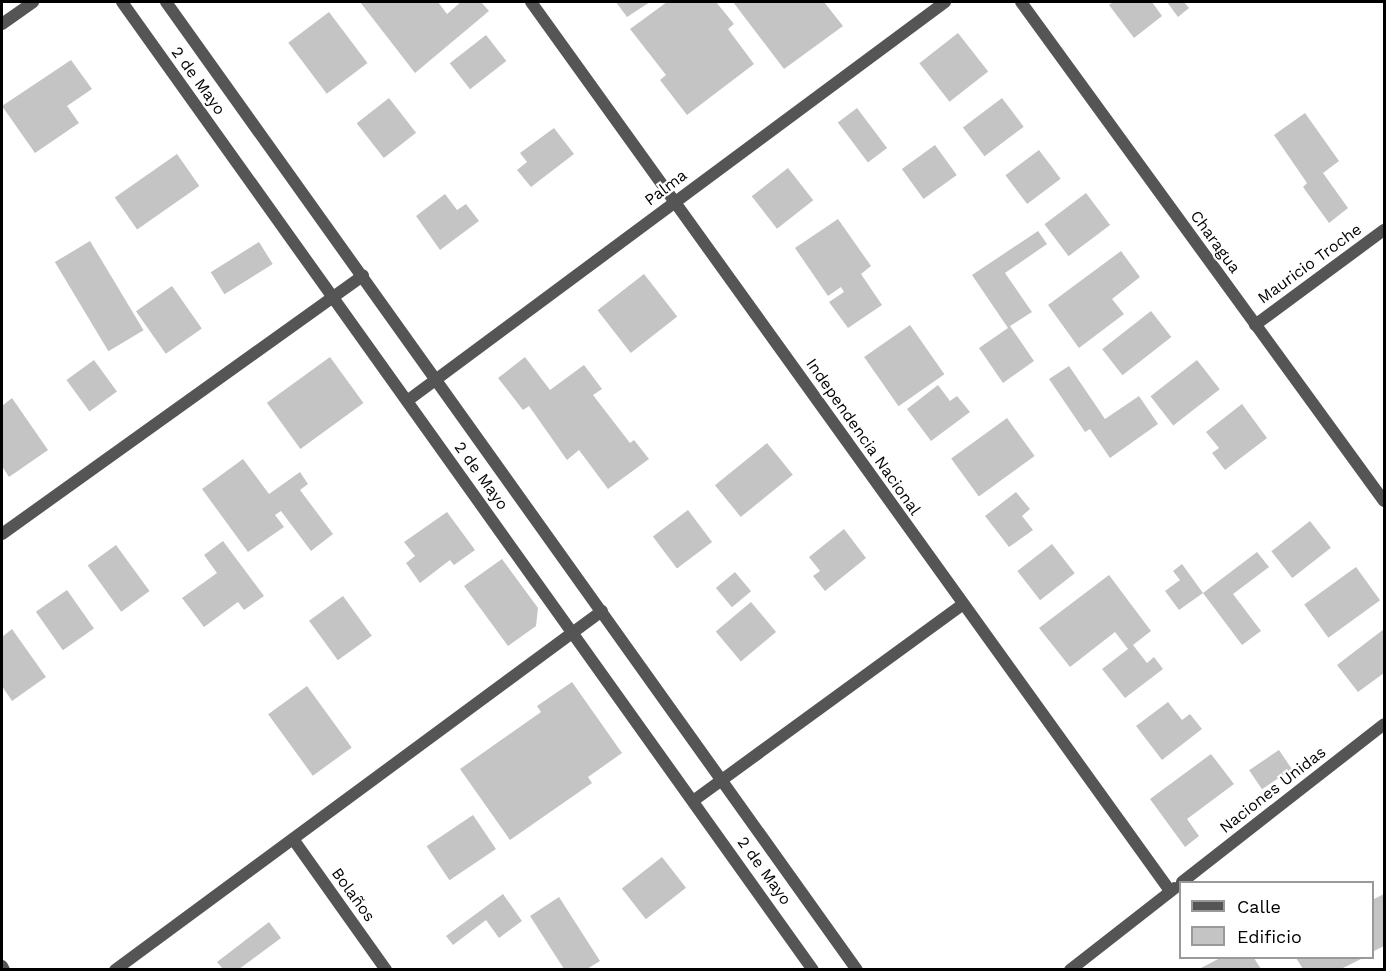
<!DOCTYPE html>
<html>
<head>
<meta charset="utf-8">
<style>
  body { margin:0 }
  #map { position:relative; width:1386px; height:971px; overflow:hidden; background:#fff; font-family:"Work Sans",sans-serif }
  div>[style] { position:absolute }
  .building>* { inset:0; background:#c4c4c4; transform-origin:0 0 }
  .street>* { height:12px; margin:-6px; padding:0 6px; transform-origin:6px; border-radius:6px; background:#555 }
  span { translate:-50% -50%; white-space:nowrap; text-align:center; line-height:1.15; -webkit-text-stroke:4.5px #fff; paint-order:stroke }
  .street-label { font-size:16px; color:#000 }
  .frame { position:absolute; inset:0; border:3px solid #000; pointer-events:none }
  .legend { position:absolute; left:1179px; top:881px; width:195px; height:78px; box-sizing:border-box; background:#fff; border:2px solid #999; margin:0; padding:8px 10px; list-style:none; font-size:18px; color:#000 }
  .legend li { display:flex; align-items:center; gap:12px; height:30px }
  .legend b { width:30px; border:2px solid #999 }
</style>
</head>
<body>
<div id="map">
  <div class="building">
    <div style="clip-path:polygon(360px 2px,438px 2px,447px 14px,461px 2px,481px 2px,489px 11px,415px 73px)"></div>
    <div style="clip-path:polygon(616px 2px,650px 2px,627px 17px)"></div>
    <div style="clip-path:polygon(667px 2px,716px 2px,734px 24px,728px 29px,754px 64px,687px 115px,660px 80px,666px 75px,630px 29px)"></div>
    <div style="clip-path:polygon(733px 2px,824px 2px,843px 26px,784px 69px)"></div>
    <div style="clip-path:polygon(1113px 2px,1152px 2px,1162px 16px,1134px 38px,1109px 5px)"></div>
    <div style="clip-path:polygon(1167px 2px,1184px 2px,1189px 8px,1178px 17px)"></div>
    <div style="left:329px;top:12px;width:64px;height:51px;rotate:53deg"></div>
    <div style="left:958px;top:33px;width:49px;height:49px;rotate:52deg"></div>
    <div style="left:486px;top:35px;width:33px;height:46px;rotate:52deg"></div>
    <div style="clip-path:polygon(71px 60px,92px 89px,67px 106px,79px 123px,35px 153px,2px 106px)"></div>
    <div style="left:389px;top:98px;width:44px;height:41px;rotate:52deg"></div>
    <div style="left:1002px;top:98px;width:36px;height:49px;rotate:53deg"></div>
    <div style="left:857px;top:108px;width:50px;height:24px;rotate:53deg"></div>
    <div style="clip-path:polygon(1305px 113px,1339px 161px,1323px 173px,1348px 208px,1329px 223px,1303px 187px,1307px 183px,1274px 135px)"></div>
    <div style="clip-path:polygon(554px 128px,574px 154px,531px 187px,517px 170px,527px 162px,520px 153px)"></div>
    <div style="left:935px;top:145px;width:37px;height:41px;rotate:54deg"></div>
    <div style="left:1039px;top:150px;width:36px;height:42px;rotate:53deg"></div>
    <div style="left:177px;top:154px;width:39px;height:76px;rotate:55deg"></div>
    <div style="left:788px;top:168px;width:41px;height:46px;rotate:52deg"></div>
    <div style="left:1086px;top:193px;width:40px;height:52px;rotate:53deg"></div>
    <div style="clip-path:polygon(445px 194px,457px 210px,466px 204px,479px 221px,440px 250px,416px 216px)"></div>
    <div style="clip-path:polygon(838px 219px,871px 266px,861px 274px,882px 305px,848px 328px,829px 302px,844px 292px,841px 287px,828px 296px,795px 248px)"></div>
    <div style="clip-path:polygon(1038px 231px,1047px 244px,1005px 273px,1032px 312px,1010px 326px,1034px 361px,1003px 383px,979px 348px,1008px 328px,972px 275px)"></div>
    <div style="left:90px;top:241px;width:104px;height:41px;rotate:59deg"></div>
    <div style="left:259px;top:242px;width:26px;height:57px;rotate:58deg"></div>
    <div style="clip-path:polygon(1121px 251px,1140px 277px,1112px 299px,1124px 314px,1079px 348px,1048px 305px)"></div>
    <div style="left:644px;top:274px;width:54px;height:59px;rotate:52deg"></div>
    <div style="left:172px;top:286px;width:52px;height:44px;rotate:55deg"></div>
    <div style="left:1151px;top:311px;width:33px;height:62px;rotate:52deg"></div>
    <div style="left:910px;top:325px;width:60px;height:56px;rotate:55deg"></div>
    <div style="left:330px;top:357px;width:57px;height:78px;rotate:54deg"></div>
    <div style="clip-path:polygon(525px 357px,550px 390px,584px 365px,602px 389px,593px 395px,630px 443px,634px 440px,649px 459px,608px 489px,579px 450px,567px 460px,529px 406px,523px 410px,498px 378px)"></div>
    <div style="left:94px;top:360px;width:39px;height:34px;rotate:54deg"></div>
    <div style="left:1197px;top:360px;width:37px;height:59px;rotate:52deg"></div>
    <div style="clip-path:polygon(1069px 366px,1105px 419px,1139px 396px,1158px 424px,1110px 458px,1090px 429px,1085px 432px,1049px 379px)"></div>
    <div style="clip-path:polygon(938px 385px,950px 401px,957px 396px,970px 412px,931px 441px,907px 409px)"></div>
    <div style="clip-path:polygon(12px 398px,48px 450px,9px 477px,2px 466px,2px 406px)"></div>
    <div style="clip-path:polygon(1242px 404px,1267px 438px,1225px 470px,1212px 453px,1219px 448px,1206px 432px)"></div>
    <div style="left:1007px;top:418px;width:47px;height:69px;rotate:54deg"></div>
    <div style="left:767px;top:443px;width:41px;height:67px;rotate:51deg"></div>
    <div style="clip-path:polygon(243px 459px,269px 494px,300px 472px,308px 484px,300px 490px,333px 534px,311px 551px,281px 511px,275px 515px,284px 527px,248px 552px,202px 489px)"></div>
    <div style="clip-path:polygon(1016px 492px,1030px 509px,1022px 516px,1033px 530px,1009px 547px,985px 516px)"></div>
    <div style="left:688px;top:510px;width:40px;height:44px;rotate:53deg"></div>
    <div style="clip-path:polygon(447px 512px,475px 550px,454px 565px,450px 560px,420px 583px,406px 563px,415px 556px,404px 542px)"></div>
    <div style="left:1310px;top:521px;width:34px;height:49px;rotate:52deg"></div>
    <div style="clip-path:polygon(844px 529px,866px 558px,825px 591px,813px 576px,820px 571px,809px 557px)"></div>
    <div style="clip-path:polygon(223px 541px,264px 596px,244px 610px,238px 602px,204px 627px,182px 598px,217px 573px,204px 555px)"></div>
    <div style="left:1052px;top:544px;width:37px;height:44px;rotate:52deg"></div>
    <div style="left:116px;top:545px;width:57px;height:35px;rotate:54deg"></div>
    <div style="clip-path:polygon(1257px 552px,1269px 567px,1233px 594px,1261px 631px,1242px 645px,1203px 593px,1179px 610px,1165px 591px,1180px 580px,1173px 571px,1182px 564px,1203px 593px)"></div>
    <div style="clip-path:polygon(502px 559px,538px 608px,536px 626px,508px 646px,464px 586px)"></div>
    <div style="left:1356px;top:567px;width:41px;height:64px;rotate:54deg"></div>
    <div style="left:735px;top:572px;width:25px;height:25px;rotate:50deg"></div>
    <div style="clip-path:polygon(1109px 575px,1151px 631px,1133px 645px,1147px 663px,1154px 657px,1163px 669px,1125px 698px,1102px 669px,1128px 649px,1115px 632px,1070px 667px,1039px 628px)"></div>
    <div style="left:67px;top:590px;width:47px;height:38px;rotate:55deg"></div>
    <div style="left:343px;top:596px;width:49px;height:42px;rotate:54deg"></div>
    <div style="left:751px;top:602px;width:39px;height:46px;rotate:50deg"></div>
    <div style="clip-path:polygon(12px 629px,46px 677px,12px 701px,2px 686px,2px 637px)"></div>
    <div style="clip-path:polygon(1384px 629px,1384px 673px,1358px 692px,1337px 665px)"></div>
    <div style="clip-path:polygon(572px 682px,622px 753px,588px 777px,592px 783px,510px 840px,460px 769px,541px 712px,537px 706px)"></div>
    <div style="left:307px;top:686px;width:76px;height:48px;rotate:54deg"></div>
    <div style="clip-path:polygon(1168px 702px,1182px 720px,1190px 714px,1202px 729px,1162px 760px,1136px 726px)"></div>
    <div style="left:1279px;top:750px;width:23px;height:36px;rotate:56deg"></div>
    <div style="clip-path:polygon(1211px 754px,1234px 784px,1187px 819px,1199px 836px,1185px 847px,1150px 799px)"></div>
    <div style="left:473px;top:815px;width:41px;height:56px;rotate:56deg"></div>
    <div style="left:662px;top:857px;width:39px;height:51px;rotate:52deg"></div>
    <div style="clip-path:polygon(503px 894px,522px 921px,499px 938px,486px 920px,453px 945px,446px 936px)"></div>
    <div style="clip-path:polygon(1384px 894px,1384px 946px,1372px 952px,1372px 900px)"></div>
    <div style="clip-path:polygon(559px 897px,600px 961px,587px 969px,564px 969px,530px 916px)"></div>
    <div style="clip-path:polygon(269px 922px,281px 938px,239px 969px,223px 969px,217px 962px)"></div>
    <div style="clip-path:polygon(1220px 958px,1254px 958px,1261px 969px,1199px 969px)"></div>
    <div style="clip-path:polygon(1296px 958px,1363px 958px,1341px 969px,1303px 969px)"></div>
  </div>
  <div class="street">
    <div style="left:122px;top:2px;width:1189px;rotate:54.48deg"></div>
    <div style="left:166px;top:2px;width:1189px;rotate:54.48deg"></div>
    <div style="left:531px;top:2px;width:1095px;rotate:54.29deg"></div>
    <div style="left:1021px;top:2px;width:617px;rotate:53.97deg"></div>
    <div style="left:2px;top:24px;width:38px;rotate:-35deg"></div>
    <div style="left:1255px;top:325px;width:160px;rotate:-36.4deg"></div>
    <div style="left:407px;top:401px;width:670px;rotate:-36.56deg"></div>
    <div style="left:2px;top:534px;width:444px;rotate:-35.6deg"></div>
    <div style="left:693px;top:801px;width:333px;rotate:-36.1deg"></div>
    <div style="left:293px;top:839px;width:161px;rotate:54.6deg"></div>
    <div style="left:1182px;top:882px;width:256px;rotate:-38deg"></div>
    <div style="left:2px;top:966px;width:4px;rotate:63deg"></div>
    <div style="left:115px;top:970px;width:605px;rotate:-36.4deg"></div>
    <div style="left:1070px;top:970px;width:133px;rotate:-38deg"></div>
  </div>
  <div class="street-label">
    <span style="left:198px;top:81px;rotate:54deg">2 de Mayo</span>
    <span style="left:666px;top:188px;rotate:-37deg">Palma</span>
    <span style="left:1215px;top:242px;rotate:54deg">Charagua</span>
    <span style="left:1310px;top:264px;rotate:-36deg">Mauricio Troche</span>
    <span style="left:863px;top:437px;rotate:55deg">Independencia Nacional</span>
    <span style="left:481px;top:476px;rotate:54deg">2 de Mayo</span>
    <span style="left:1273px;top:790px;rotate:-38deg">Naciones Unidas</span>
    <span style="left:764px;top:871px;rotate:54deg">2 de Mayo</span>
    <span style="left:353px;top:895px;rotate:54deg">Bolaños</span>
  </div>
  <div class="frame"></div>
  <ul class="legend">
  <li><b style="height:8px;background:#555"></b>Calle</li>
  <li><b style="height:16px;background:#c4c4c4"></b>Edificio</li>
  </ul>
</div>
</body>
</html>
